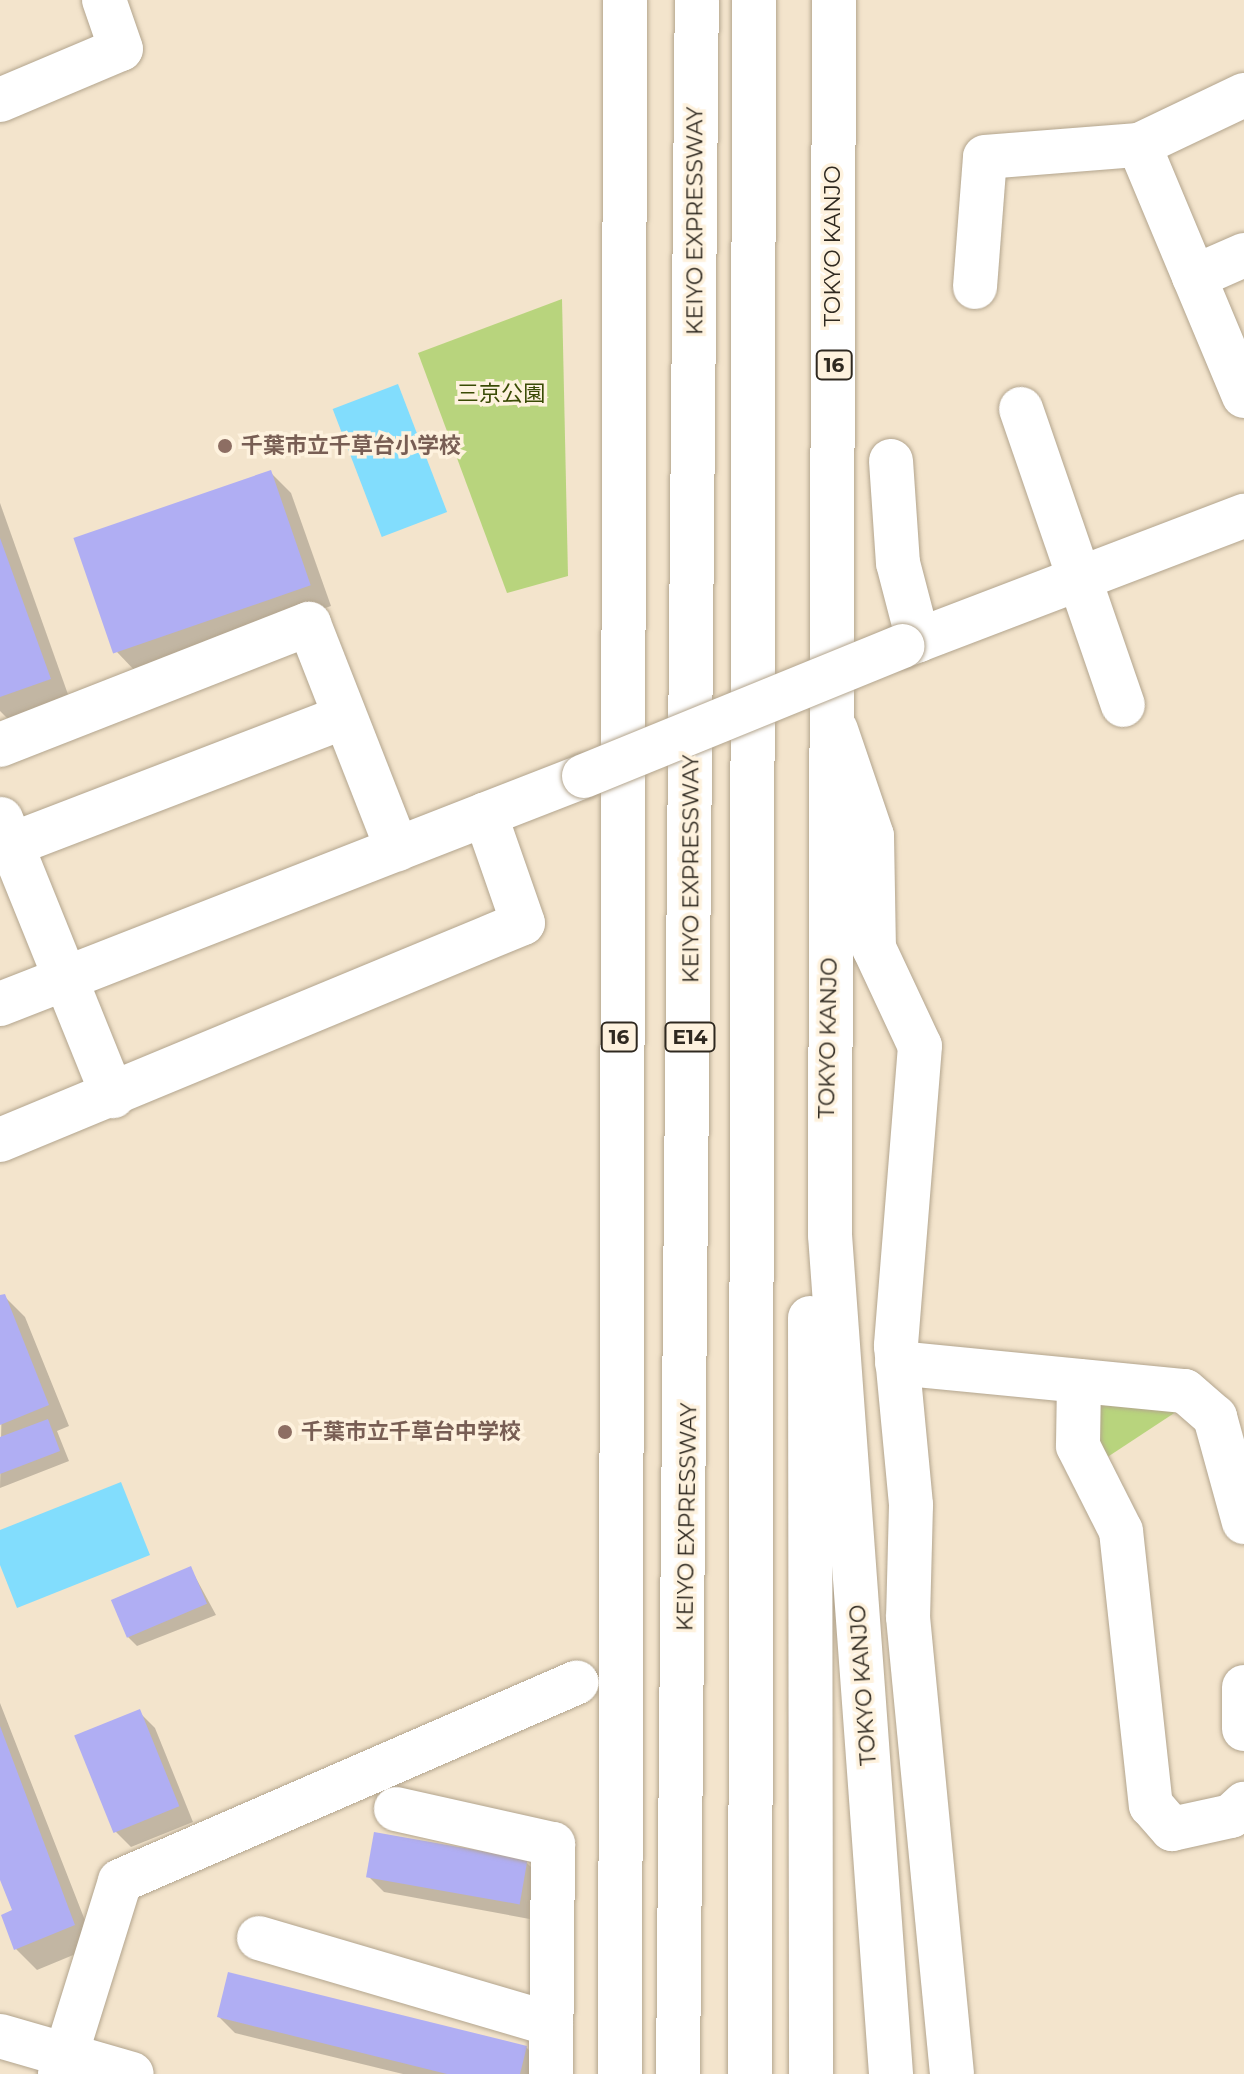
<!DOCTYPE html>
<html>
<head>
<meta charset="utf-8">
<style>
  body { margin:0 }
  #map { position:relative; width:1244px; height:2074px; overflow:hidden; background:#f3e4cc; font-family:Montserrat,"Noto Sans JP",sans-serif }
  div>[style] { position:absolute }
  .green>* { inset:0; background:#b8d47d }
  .water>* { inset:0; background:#82ddfd; transform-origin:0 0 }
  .shadow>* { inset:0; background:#0003 }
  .building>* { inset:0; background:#b0aef3; transform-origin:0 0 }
  .roads { filter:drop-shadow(0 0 2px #b3a58e) drop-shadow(0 0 2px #b3a58e) }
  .minor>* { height:44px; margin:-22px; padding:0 22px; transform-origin:22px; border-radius:22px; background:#fff }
  .highway>* { height:44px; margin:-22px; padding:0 22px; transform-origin:22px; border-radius:22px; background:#fff }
  .bridges { filter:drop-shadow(0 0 2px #b3a58e) drop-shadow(0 0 2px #b3a58e) }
  .minor-bridge>* { height:44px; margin:-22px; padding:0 22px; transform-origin:22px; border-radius:22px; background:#fff }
  .dots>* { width:22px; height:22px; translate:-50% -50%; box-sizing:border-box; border:4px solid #fef2de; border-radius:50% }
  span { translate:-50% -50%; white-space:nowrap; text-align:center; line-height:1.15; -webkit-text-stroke:7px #fef2de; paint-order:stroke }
  .shield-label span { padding:2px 6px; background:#fef2de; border:2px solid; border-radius:6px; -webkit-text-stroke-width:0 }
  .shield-label { font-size:20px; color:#2f2920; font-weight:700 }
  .street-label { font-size:22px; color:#2f2920 }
  .park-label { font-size:22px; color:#3a4b05 }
  .education-label { font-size:22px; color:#785e54; font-weight:700 }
  .left { translate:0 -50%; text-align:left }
</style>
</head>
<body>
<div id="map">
  <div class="green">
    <div style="clip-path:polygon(562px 299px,568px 576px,507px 593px,418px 353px)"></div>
    <div style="clip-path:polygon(1099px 1388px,1188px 1404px,1106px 1458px,1092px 1425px)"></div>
  </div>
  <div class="water">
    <div style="left:398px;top:384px;width:137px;height:70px;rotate:69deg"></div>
    <div style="clip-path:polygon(121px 1482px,150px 1555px,17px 1608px,0 1565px,0 1530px)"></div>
  </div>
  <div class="shadow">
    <div style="clip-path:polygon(270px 472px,291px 493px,331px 606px,137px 673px,117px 652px)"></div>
    <div style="clip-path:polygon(0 503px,70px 700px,10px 721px,0 711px)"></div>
    <div style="clip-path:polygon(4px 1296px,25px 1317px,69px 1426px,57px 1431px,69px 1461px,0 1488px)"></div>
    <div style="clip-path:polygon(191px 1569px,216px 1615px,137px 1646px,127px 1636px)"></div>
    <div style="clip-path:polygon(0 1703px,95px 1946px,37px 1970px,16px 1949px,15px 1911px,0 1875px)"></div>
    <div style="clip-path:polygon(139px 1712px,155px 1728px,193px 1822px,131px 1847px,115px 1831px)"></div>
    <div style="clip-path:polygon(526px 1862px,542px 1878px,535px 1920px,384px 1892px,368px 1876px)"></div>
    <div style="clip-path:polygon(219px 2017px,526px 2047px,542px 2064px,539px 2074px,403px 2074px,235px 2033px)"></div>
  </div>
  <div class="building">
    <div style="left:271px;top:470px;width:122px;height:209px;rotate:71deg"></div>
    <div style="clip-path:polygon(0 538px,51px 679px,0 697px)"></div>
    <div style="clip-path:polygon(5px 1294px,49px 1405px,0 1425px,0 1295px)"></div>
    <div style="clip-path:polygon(48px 1419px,60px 1451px,0 1474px,0 1437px)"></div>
    <div style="left:191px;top:1566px;width:41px;height:87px;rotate:67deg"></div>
    <div style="left:140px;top:1709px;width:105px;height:71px;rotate:68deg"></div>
    <div style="clip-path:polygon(0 1726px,75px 1925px,14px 1950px,1px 1915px,12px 1910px,0 1880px)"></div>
    <div style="left:374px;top:1832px;width:156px;height:46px;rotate:10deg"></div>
    <div style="clip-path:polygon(228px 1972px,527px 2046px,520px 2074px,447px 2074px,217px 2017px)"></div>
  </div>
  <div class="roads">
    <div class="minor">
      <div style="left:0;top:100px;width:131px;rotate:-22.9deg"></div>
      <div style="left:121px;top:49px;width:52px;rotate:-109.1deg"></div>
      <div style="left:1139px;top:145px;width:272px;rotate:67.3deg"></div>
      <div style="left:1194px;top:277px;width:55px;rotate:-23.7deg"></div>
      <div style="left:975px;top:287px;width:130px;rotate:-85.6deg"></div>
      <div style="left:985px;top:157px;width:154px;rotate:-4.5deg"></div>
      <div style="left:1139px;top:145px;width:116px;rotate:-25.5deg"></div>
      <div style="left:1021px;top:409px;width:313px;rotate:71deg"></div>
      <div style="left:891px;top:461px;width:102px;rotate:86.1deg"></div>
      <div style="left:898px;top:563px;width:80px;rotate:75.4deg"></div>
      <div style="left:903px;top:646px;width:365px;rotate:-20.9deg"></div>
      <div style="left:836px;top:730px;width:112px;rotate:71.2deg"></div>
      <div style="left:872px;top:836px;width:112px;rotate:89deg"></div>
      <div style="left:874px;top:948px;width:108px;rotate:64.9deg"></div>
      <div style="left:920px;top:1046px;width:301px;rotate:94.6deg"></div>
      <div style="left:896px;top:1346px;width:160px;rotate:84.6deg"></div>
      <div style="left:911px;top:1505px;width:112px;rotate:91.5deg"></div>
      <div style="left:908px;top:1617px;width:459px;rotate:84.5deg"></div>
      <div style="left:0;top:745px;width:332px;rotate:-21.4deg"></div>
      <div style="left:309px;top:624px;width:242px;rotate:68.6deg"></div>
      <div style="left:1px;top:819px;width:299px;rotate:68deg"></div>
      <div style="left:0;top:849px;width:368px;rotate:-21deg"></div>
      <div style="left:0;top:1004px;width:627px;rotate:-21.33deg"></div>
      <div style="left:0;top:1140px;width:566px;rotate:-22.53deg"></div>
      <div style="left:523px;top:923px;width:115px;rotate:-109.2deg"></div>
      <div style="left:897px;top:1363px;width:289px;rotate:5.6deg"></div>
      <div style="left:1185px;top:1391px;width:40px;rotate:41deg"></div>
      <div style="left:1215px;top:1417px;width:109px;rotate:74.6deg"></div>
      <div style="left:1079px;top:1381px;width:65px;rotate:90.9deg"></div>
      <div style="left:1078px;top:1446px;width:95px;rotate:63.2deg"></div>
      <div style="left:1121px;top:1531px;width:276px;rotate:83.8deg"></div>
      <div style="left:1151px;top:1805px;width:32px;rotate:49deg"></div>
      <div style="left:1172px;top:1829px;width:60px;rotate:-12.4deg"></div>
      <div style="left:1231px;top:1816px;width:18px;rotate:-43deg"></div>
      <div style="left:1244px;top:1687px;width:42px;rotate:90deg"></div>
      <div style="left:396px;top:1809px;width:161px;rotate:12.6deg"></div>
      <div style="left:553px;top:1844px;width:230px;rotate:90.5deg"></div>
      <div style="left:259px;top:1938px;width:304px;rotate:16.4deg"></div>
      <div style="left:0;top:2036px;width:137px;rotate:16.1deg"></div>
      <div style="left:60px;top:2074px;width:202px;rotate:-72.7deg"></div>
      <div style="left:120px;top:1881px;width:498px;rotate:-23.5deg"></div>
    </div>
    <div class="highway">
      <div style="left:834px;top:0;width:1235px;rotate:90.19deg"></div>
      <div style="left:830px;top:1235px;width:841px;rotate:85.84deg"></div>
      <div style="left:810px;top:1318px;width:756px;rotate:89.92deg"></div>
      <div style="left:620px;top:2074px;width:2074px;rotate:-89.86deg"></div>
      <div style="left:678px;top:2074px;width:2074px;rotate:-89.48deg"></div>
      <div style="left:750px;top:2074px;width:2074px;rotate:-89.89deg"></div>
    </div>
  </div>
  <div class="bridges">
    <div class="minor-bridge">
      <div style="left:584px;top:776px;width:344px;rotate:-22.2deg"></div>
    </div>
  </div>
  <div class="dots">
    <div style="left:225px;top:446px;background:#8d6e63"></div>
    <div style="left:285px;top:1432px;background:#8d6e63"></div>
  </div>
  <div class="shield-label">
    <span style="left:834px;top:365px">16</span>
    <span style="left:619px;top:1037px">16</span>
    <span style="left:690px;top:1037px">E14</span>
  </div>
  <div class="street-label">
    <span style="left:695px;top:221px;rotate:-90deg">KEIYO EXPRESSWAY</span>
    <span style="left:833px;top:246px;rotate:-90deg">TOKYO KANJO</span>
    <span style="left:691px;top:869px;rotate:-90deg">KEIYO EXPRESSWAY</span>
    <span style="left:828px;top:1038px;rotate:-89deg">TOKYO KANJO</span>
    <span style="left:687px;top:1517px;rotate:-89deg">KEIYO EXPRESSWAY</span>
    <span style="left:863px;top:1685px;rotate:-94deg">TOKYO KANJO</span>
  </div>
  <div class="park-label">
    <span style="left:501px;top:394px">三京公園</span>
  </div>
  <div class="education-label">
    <span class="left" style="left:241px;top:446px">千葉市立千草台小学校</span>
    <span class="left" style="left:301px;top:1432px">千葉市立千草台中学校</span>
  </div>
</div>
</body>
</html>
